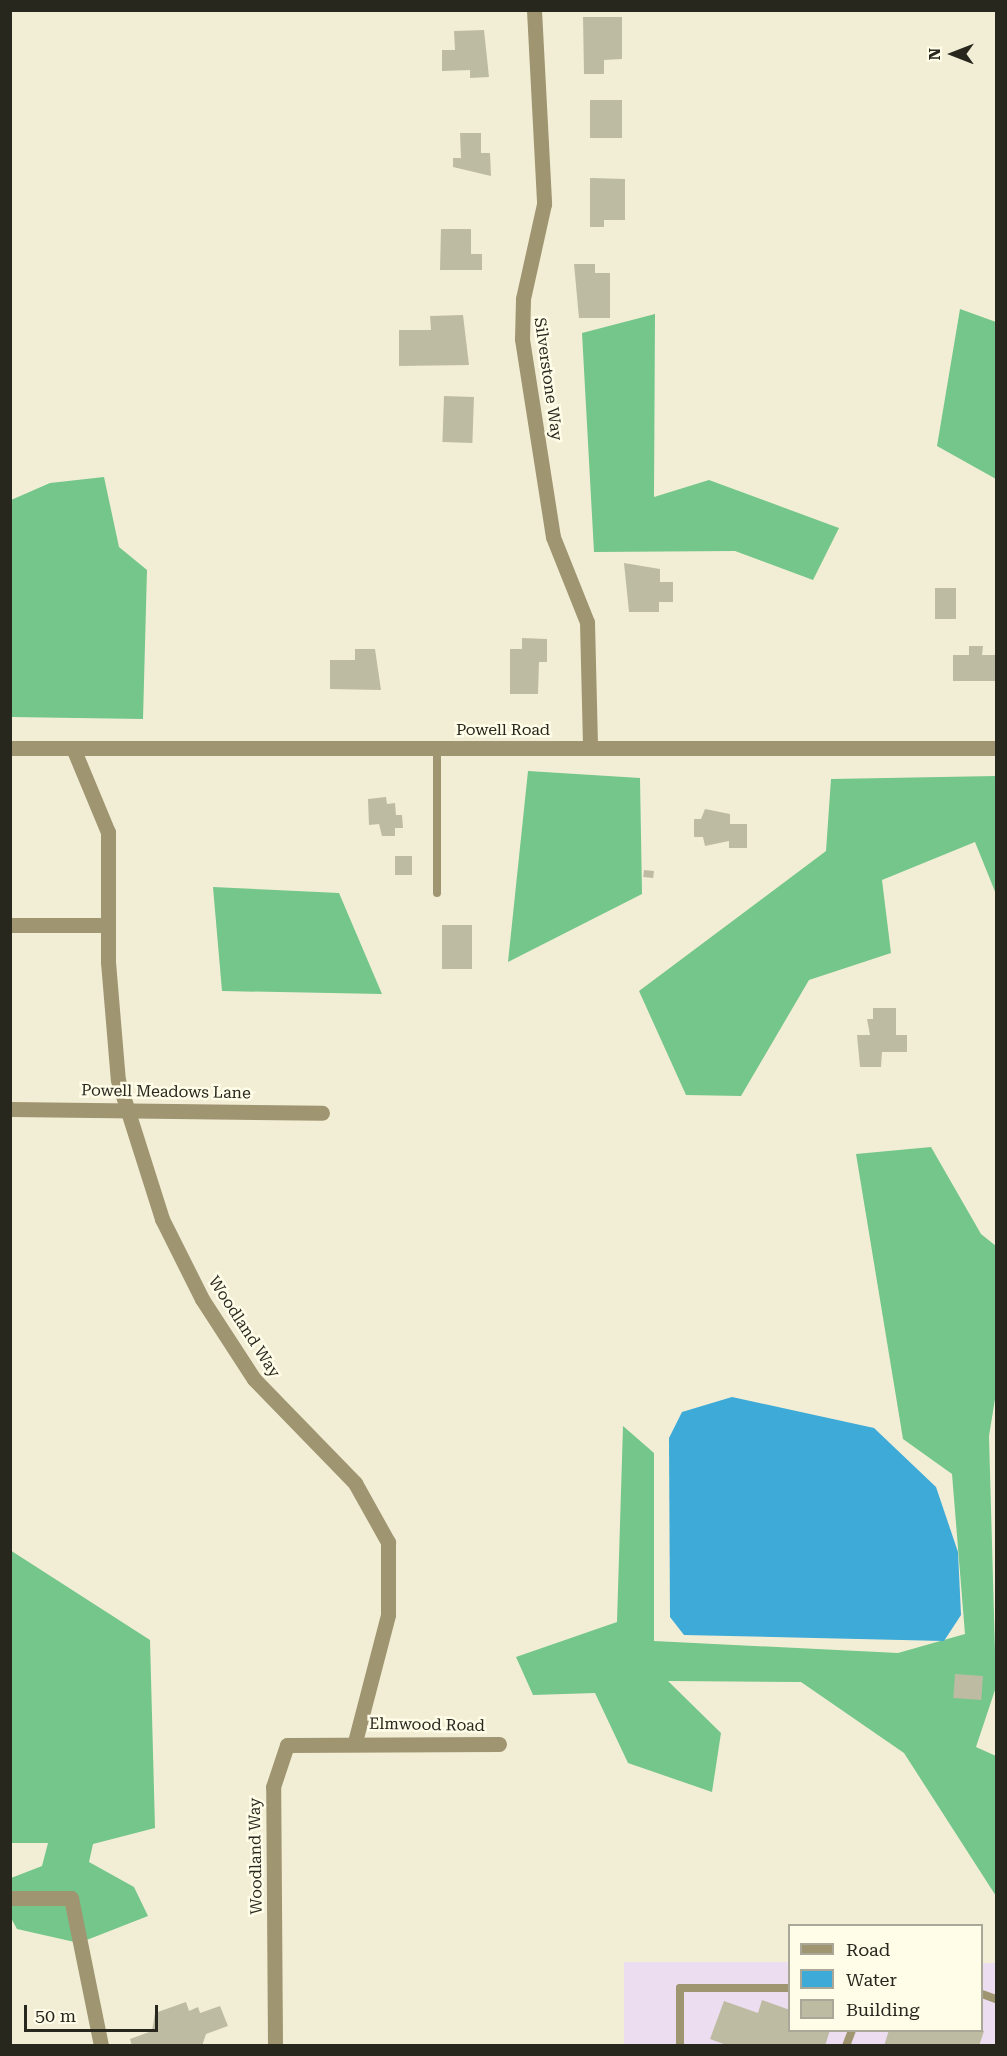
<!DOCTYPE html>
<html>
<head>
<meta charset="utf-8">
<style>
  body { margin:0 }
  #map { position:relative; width:1007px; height:2056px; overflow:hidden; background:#f2eed6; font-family:"Roboto Serif",serif }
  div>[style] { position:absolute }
  .commercial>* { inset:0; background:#edddf0 }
  .forest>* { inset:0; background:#74c68b }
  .water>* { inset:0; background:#3daad7 }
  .building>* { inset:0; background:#bebba3; transform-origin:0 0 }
  .service>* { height:8px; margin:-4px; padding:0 4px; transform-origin:4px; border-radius:4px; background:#a09571 }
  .minor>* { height:15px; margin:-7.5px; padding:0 7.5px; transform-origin:7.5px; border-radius:7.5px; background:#a09571 }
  span { translate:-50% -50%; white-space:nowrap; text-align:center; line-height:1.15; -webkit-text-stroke:5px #fffce8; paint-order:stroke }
  .street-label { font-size:16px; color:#28271e }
  .frame { position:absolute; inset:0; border:12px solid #28271e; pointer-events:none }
  .legend { position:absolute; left:788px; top:1924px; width:195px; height:108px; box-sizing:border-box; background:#fffce8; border:2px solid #a9a797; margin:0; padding:8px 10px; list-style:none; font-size:18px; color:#28271e }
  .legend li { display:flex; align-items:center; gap:12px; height:30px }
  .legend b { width:30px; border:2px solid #a9a797 }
  .north { position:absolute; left:923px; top:24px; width:60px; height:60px; -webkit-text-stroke:4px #fffce8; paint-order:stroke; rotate:270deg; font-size:16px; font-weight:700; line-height:24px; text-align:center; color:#28271e }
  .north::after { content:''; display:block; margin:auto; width:21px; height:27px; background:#28271e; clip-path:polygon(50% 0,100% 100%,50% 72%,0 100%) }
  .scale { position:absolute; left:24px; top:2005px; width:134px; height:27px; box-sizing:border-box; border:3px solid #28271e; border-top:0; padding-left:8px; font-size:18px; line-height:21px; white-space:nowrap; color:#28271e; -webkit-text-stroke:4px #fffce8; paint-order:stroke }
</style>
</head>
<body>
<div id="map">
  <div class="commercial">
    <div style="clip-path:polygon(624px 1962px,789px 1962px,790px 2030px,982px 2030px,982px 1963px,996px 1963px,996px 2045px,624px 2046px)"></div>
  </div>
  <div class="forest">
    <div style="clip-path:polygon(960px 309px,996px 322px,996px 479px,937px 446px)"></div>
    <div style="clip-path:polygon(655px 314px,654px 497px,709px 480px,839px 528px,813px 580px,735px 551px,594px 552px,582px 333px)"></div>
    <div style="clip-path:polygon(104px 477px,119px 547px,147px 570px,143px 719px,11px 717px,11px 500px,50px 483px)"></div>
    <div style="clip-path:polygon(528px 771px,640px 778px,642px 894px,508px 962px)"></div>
    <div style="clip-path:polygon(996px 776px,996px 894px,975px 842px,882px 880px,891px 953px,809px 980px,741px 1096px,686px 1095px,639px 991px,826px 851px,831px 779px)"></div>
    <div style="clip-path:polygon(213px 887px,339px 893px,382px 994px,222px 991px)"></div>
    <div style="clip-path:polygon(931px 1147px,981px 1234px,996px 1246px,996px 1393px,989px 1436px,996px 1687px,976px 1747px,996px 1756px,996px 1896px,904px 1753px,801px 1682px,668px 1681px,721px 1733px,712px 1792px,628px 1763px,595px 1693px,533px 1695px,516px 1657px,617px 1622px,623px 1426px,654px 1453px,654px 1641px,898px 1653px,965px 1634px,952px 1474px,903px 1439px,856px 1154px)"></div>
    <div style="clip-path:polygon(10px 1550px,150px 1640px,155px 1828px,93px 1844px,89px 1862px,134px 1887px,148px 1916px,79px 1943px,17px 1929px,11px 1918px,11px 1878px,42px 1866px,48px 1843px,11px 1843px)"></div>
  </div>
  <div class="water">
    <div style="clip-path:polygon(732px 1397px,874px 1428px,936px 1487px,958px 1552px,961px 1615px,944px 1641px,684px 1635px,670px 1617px,669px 1438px,682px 1412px)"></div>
  </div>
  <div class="building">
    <div style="clip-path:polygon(583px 17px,622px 17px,622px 59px,604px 60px,604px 74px,584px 74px)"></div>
    <div style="clip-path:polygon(484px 30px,489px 77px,470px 78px,470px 70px,442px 71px,442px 50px,455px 50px,454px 31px)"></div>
    <div style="left:590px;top:100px;width:32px;height:38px"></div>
    <div style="clip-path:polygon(460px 133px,481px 133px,481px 153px,490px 153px,491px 176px,453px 167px,453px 158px,461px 158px)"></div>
    <div style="clip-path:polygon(590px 178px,625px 179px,625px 220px,604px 220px,604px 227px,590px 227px)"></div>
    <div style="clip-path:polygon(441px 229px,471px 229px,471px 254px,482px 254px,482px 270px,440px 270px)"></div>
    <div style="clip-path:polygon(574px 264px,595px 264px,595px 273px,610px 273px,610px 318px,579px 318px)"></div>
    <div style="clip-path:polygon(463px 315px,469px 365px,399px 366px,399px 330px,431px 330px,430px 316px)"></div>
    <div style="left:444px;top:396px;width:30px;height:46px;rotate:2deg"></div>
    <div style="clip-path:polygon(624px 563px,660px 569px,660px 582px,673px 582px,673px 602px,659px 602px,659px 612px,629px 612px)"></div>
    <div style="left:956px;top:588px;width:31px;height:21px;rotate:90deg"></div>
    <div style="clip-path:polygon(522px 638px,547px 639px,547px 662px,539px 662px,538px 694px,510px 694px,510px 649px,522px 649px)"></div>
    <div style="clip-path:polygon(969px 646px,983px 646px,982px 655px,996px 655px,996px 681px,953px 681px,953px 655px,969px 655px)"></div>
    <div style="clip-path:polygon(355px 649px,375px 649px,381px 690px,330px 689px,330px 660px,355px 660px)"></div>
    <div style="clip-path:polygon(386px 797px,387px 804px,395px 803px,396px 815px,402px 815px,403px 828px,395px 828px,395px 836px,382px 836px,379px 824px,369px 825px,368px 799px)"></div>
    <div style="clip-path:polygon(705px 809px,730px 814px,730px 824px,747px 824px,747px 848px,729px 848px,729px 841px,705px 846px,703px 837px,694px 837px,694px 819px,701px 819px)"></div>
    <div style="left:412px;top:856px;width:19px;height:17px;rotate:90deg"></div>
    <div style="left:644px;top:870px;width:10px;height:7px;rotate:6deg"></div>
    <div style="left:442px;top:925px;width:30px;height:44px"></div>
    <div style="clip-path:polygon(873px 1008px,896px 1008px,896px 1035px,907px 1035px,907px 1052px,882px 1052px,881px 1067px,860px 1067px,857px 1035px,870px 1035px,867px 1019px,873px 1019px)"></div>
    <div style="left:955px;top:1674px;width:28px;height:24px;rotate:4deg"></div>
    <div style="clip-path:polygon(762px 2000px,790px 2010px,790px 2030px,830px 2030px,825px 2046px,729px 2046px,710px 2039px,724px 2001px,758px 2013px)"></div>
    <div style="clip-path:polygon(186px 2002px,189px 2011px,198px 2007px,200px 2013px,220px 2006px,228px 2026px,206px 2034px,202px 2046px,132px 2046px,130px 2039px,152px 2031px,155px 2013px)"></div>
    <div style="clip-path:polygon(889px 2030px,982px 2030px,984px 2031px,979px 2046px,884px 2046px)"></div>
  </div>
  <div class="service">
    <div style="left:437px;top:893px;width:145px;rotate:-90deg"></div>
    <div style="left:982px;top:1994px;width:15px;rotate:20deg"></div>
    <div style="left:680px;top:2046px;width:58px;rotate:-90deg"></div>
    <div style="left:680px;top:1988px;width:110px"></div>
    <div style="left:846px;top:2046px;width:17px;rotate:-69deg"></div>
  </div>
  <div class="minor">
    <div style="left:534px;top:10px;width:194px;rotate:87deg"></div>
    <div style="left:544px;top:204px;width:97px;rotate:102.5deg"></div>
    <div style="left:523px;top:299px;width:40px;rotate:91.4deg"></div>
    <div style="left:522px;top:339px;width:200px;rotate:81.1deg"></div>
    <div style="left:553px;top:537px;width:92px;rotate:68.2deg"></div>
    <div style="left:587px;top:622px;width:126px;rotate:88.6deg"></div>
    <div style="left:10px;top:748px;width:986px"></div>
    <div style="left:73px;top:748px;width:91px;rotate:67.4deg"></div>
    <div style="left:108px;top:832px;width:130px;rotate:90deg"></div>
    <div style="left:108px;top:962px;width:118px;rotate:85.2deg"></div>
    <div style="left:118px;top:1080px;width:146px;rotate:72.4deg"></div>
    <div style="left:162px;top:1219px;width:89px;rotate:63.4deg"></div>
    <div style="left:202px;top:1299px;width:95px;rotate:57deg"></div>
    <div style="left:254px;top:1379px;width:145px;rotate:45.8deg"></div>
    <div style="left:355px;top:1483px;width:68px;rotate:60.8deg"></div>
    <div style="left:388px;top:1542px;width:73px;rotate:90deg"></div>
    <div style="left:388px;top:1615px;width:131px;rotate:104.6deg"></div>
    <div style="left:10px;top:925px;width:98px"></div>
    <div style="left:10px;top:1109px;width:312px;rotate:0.7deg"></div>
    <div style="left:10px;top:1898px;width:61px"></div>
    <div style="left:71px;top:1898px;width:151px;rotate:78.5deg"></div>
    <div style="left:275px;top:2046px;width:259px;rotate:-90.4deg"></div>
    <div style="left:273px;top:1787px;width:44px;rotate:-71.6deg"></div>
    <div style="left:287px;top:1745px;width:212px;rotate:-0.3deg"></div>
  </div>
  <div class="street-label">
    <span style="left:548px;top:379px;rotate:82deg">Silverstone Way</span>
    <span style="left:503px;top:730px">Powell Road</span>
    <span style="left:166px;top:1092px;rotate:1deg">Powell Meadows Lane</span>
    <span style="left:244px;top:1327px;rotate:57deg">Woodland Way</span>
    <span style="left:427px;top:1725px;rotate:1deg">Elmwood Road</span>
    <span style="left:256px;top:1856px;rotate:-91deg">Woodland Way</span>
  </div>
  <div class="frame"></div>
  <ul class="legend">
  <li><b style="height:8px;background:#a09571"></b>Road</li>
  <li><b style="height:16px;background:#3daad7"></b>Water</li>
  <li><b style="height:16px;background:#bebba3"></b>Building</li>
  </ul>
  <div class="north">N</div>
  <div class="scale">50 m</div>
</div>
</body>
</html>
